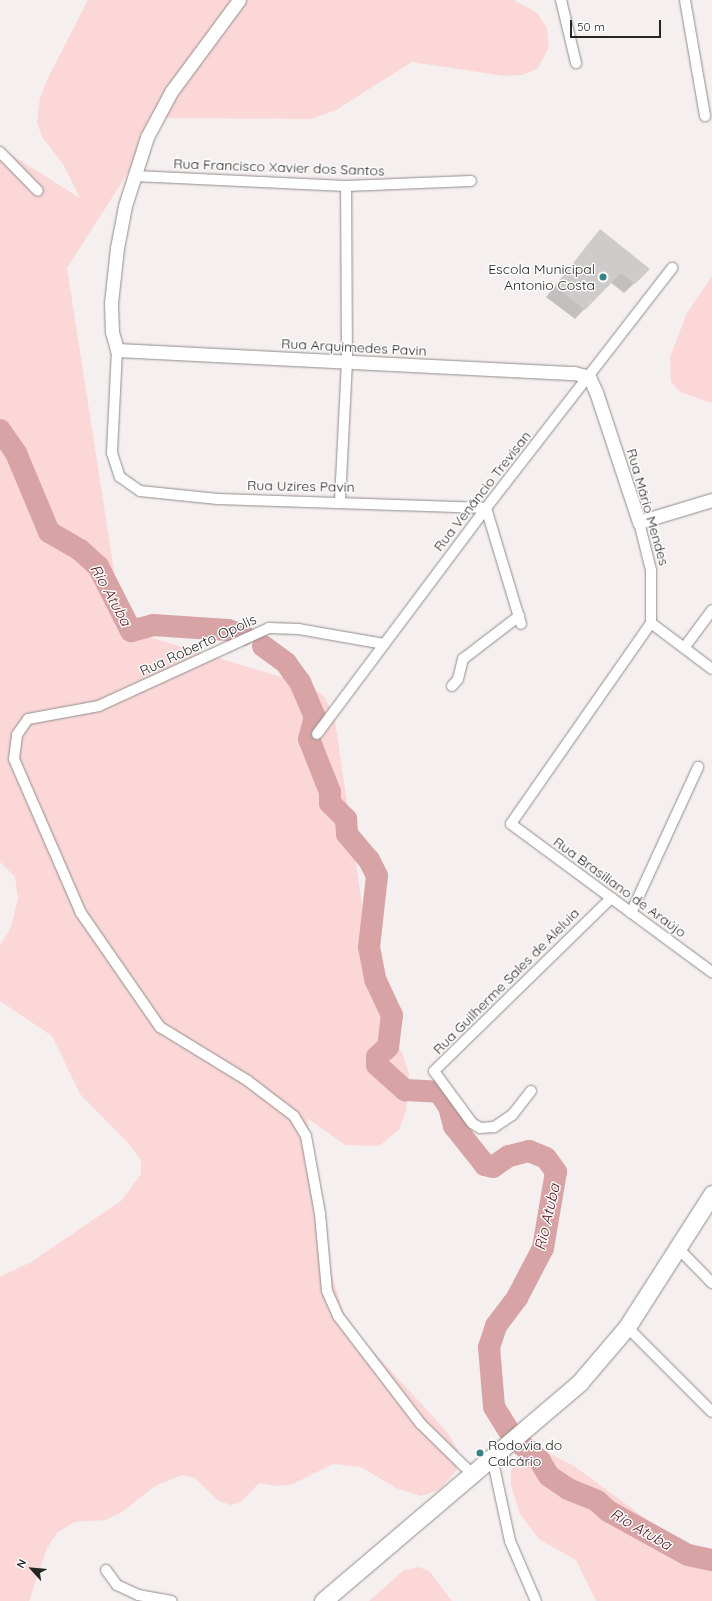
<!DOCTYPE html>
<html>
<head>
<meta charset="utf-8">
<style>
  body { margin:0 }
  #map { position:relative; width:712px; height:1601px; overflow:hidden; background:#f5efef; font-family:Quicksand,sans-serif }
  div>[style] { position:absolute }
  .green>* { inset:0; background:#fbd7d7 }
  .shadow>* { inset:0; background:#0003 }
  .river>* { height:22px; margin:-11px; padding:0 11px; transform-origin:11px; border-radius:11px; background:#d8a3a4 }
  .building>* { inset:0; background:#d0cbcb }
  .roads { filter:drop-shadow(0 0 1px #918c8c) drop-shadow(0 0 1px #918c8c) }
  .minor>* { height:10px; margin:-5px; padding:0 5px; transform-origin:5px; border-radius:5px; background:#fff }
  .tertiary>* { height:13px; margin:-6.5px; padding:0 6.5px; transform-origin:6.5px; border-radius:6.5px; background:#fff }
  .primary>* { height:17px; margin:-8.5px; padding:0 8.5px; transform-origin:8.5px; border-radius:8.5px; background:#fff }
  .dots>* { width:11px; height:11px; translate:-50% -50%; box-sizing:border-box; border:2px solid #fffefe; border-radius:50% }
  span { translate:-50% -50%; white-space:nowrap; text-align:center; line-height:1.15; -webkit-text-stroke:3px #fffefe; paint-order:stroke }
  .street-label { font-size:14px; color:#262525 }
  .poi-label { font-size:14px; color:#262525 }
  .right { translate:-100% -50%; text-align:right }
  .left { translate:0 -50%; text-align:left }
  .water-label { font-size:15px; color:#591a20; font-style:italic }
  .north { position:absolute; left:12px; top:1549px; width:40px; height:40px; -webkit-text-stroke:3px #fffefe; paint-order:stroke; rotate:297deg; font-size:11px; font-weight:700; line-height:16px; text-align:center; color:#262525 }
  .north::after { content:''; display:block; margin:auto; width:14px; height:18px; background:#262525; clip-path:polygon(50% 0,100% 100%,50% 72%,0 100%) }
  .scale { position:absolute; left:570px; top:20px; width:91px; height:18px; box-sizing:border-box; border:2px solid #262525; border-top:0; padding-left:5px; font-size:12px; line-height:14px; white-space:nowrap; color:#262525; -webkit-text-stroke:3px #fffefe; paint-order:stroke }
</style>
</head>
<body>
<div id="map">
  <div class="green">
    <div style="clip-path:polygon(88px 0,514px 0,537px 13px,547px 28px,549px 47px,538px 68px,522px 75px,505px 76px,412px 62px,336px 110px,310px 119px,163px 118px,67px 268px,123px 629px,307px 685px,323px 695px,334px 714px,377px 1007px,403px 1055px,409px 1074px,406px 1111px,399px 1130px,379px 1146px,345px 1145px,307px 1118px,331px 1272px,343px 1312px,360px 1337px,448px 1433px,458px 1450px,457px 1470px,439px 1490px,421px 1496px,396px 1488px,361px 1467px,333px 1464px,293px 1484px,277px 1486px,259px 1483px,241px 1502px,231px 1505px,219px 1501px,195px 1478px,182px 1475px,155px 1486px,122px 1512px,105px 1520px,74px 1522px,57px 1533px,47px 1548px,29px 1601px,0 1601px,0 1277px,31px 1262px,121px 1201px,141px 1174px,141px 1160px,128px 1143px,80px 1094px,52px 1036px,0 1001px,0 946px,11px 927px,18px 899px,15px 877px,0 862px,0 148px,80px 198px,63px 164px,42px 137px,37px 122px,40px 98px,47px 80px)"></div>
    <div style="clip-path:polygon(712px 276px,712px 403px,680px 392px,671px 382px,670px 357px,687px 313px)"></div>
    <div style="clip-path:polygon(539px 1448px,574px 1466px,712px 1567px,712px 1601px,596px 1601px,576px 1560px,539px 1539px,520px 1514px,511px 1485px,511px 1471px,518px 1456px,529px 1449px)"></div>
    <div style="clip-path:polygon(419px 1567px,430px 1572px,452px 1601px,369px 1601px,404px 1570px)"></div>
  </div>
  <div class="shadow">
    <div style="clip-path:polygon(600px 231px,649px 269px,624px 293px,610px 282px,575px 319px,546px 297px)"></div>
  </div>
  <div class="river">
    <div style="left:0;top:430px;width:28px;rotate:55deg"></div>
    <div style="left:16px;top:453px;width:86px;rotate:67.3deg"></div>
    <div style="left:49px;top:532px;width:36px;rotate:30deg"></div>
    <div style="left:80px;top:550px;width:24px;rotate:42deg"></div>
    <div style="left:98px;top:566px;width:73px;rotate:63.1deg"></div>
    <div style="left:131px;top:631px;width:23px;rotate:-15deg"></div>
    <div style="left:153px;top:625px;width:75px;rotate:3.8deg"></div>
    <div style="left:228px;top:630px;width:16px;rotate:18deg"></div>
    <div style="left:263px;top:646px;width:29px;rotate:36deg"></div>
    <div style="left:286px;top:663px;width:24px;rotate:54deg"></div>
    <div style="left:300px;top:682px;width:38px;rotate:67deg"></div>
    <div style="left:315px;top:717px;width:23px;rotate:105deg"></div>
    <div style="left:309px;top:739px;width:57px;rotate:68.4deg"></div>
    <div style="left:330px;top:792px;width:11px;rotate:90deg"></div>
    <div style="left:330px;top:803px;width:23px;rotate:45deg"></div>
    <div style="left:346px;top:819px;width:15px;rotate:86deg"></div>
    <div style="left:347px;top:834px;width:34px;rotate:50deg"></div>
    <div style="left:369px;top:860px;width:18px;rotate:63deg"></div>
    <div style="left:377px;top:876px;width:71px;rotate:96.4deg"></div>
    <div style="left:369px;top:947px;width:33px;rotate:79deg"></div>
    <div style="left:375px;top:979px;width:40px;rotate:65deg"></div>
    <div style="left:392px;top:1015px;width:32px;rotate:97deg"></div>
    <div style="left:388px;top:1047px;width:15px;rotate:138deg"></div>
    <div style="left:377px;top:1057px;width:8px;rotate:90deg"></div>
    <div style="left:377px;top:1065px;width:38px;rotate:42deg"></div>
    <div style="left:405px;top:1090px;width:34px;rotate:3deg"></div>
    <div style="left:439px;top:1092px;width:18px;rotate:56deg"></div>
    <div style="left:449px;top:1107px;width:20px;rotate:75deg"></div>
    <div style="left:454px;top:1126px;width:50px;rotate:51.5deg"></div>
    <div style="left:485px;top:1165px;width:8px;rotate:14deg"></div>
    <div style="left:493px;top:1167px;width:19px;rotate:-35deg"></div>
    <div style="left:509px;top:1156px;width:21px;rotate:-14deg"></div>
    <div style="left:529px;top:1151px;width:18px;rotate:22deg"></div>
    <div style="left:546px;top:1158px;width:17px;rotate:54deg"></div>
    <div style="left:556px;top:1172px;width:77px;rotate:99.7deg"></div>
    <div style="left:543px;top:1248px;width:56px;rotate:117.5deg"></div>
    <div style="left:517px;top:1298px;width:35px;rotate:127deg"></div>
    <div style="left:496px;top:1326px;width:22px;rotate:108deg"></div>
    <div style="left:489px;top:1347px;width:60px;rotate:85.2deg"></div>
    <div style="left:494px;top:1407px;width:26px;rotate:58deg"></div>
    <div style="left:520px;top:1443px;width:27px;rotate:42deg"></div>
    <div style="left:540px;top:1461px;width:17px;rotate:59deg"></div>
    <div style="left:549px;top:1476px;width:23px;rotate:34deg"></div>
    <div style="left:568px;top:1489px;width:31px;rotate:22deg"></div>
    <div style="left:597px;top:1501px;width:15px;rotate:42deg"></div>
    <div style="left:608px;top:1511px;width:91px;rotate:28.8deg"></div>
    <div style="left:688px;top:1555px;width:25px;rotate:12deg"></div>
  </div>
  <div class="building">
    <div style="clip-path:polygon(600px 229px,650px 269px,635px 284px,621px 273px,585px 310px,555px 286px)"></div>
  </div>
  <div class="roads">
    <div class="minor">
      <div style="left:561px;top:0;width:65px;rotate:76.6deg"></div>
      <div style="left:685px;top:0;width:118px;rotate:80.2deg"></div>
      <div style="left:0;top:152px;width:54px;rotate:45.7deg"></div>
      <div style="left:135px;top:176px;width:211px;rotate:2.7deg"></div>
      <div style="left:346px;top:186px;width:125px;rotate:-2.3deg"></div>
      <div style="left:117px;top:350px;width:103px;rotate:92.8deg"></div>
      <div style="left:112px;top:453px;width:25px;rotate:72deg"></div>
      <div style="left:120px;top:477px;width:24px;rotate:35deg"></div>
      <div style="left:140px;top:491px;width:78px;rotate:5.9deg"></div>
      <div style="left:218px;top:499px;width:268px;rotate:1.9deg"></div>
      <div style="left:486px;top:508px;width:121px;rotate:73.2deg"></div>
      <div style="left:340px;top:500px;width:136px;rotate:-87.1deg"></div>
      <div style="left:347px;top:364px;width:178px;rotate:-90.3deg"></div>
      <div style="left:639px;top:522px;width:49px;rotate:76deg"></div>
      <div style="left:651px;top:570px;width:53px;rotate:90deg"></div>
      <div style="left:651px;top:623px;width:245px;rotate:124.9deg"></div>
      <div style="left:511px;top:824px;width:250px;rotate:36.4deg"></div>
      <div style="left:651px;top:623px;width:76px;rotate:37deg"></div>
      <div style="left:384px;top:644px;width:86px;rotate:-170deg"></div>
      <div style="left:299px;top:629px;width:30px;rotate:-178deg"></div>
      <div style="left:269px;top:628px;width:187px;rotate:155.4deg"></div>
      <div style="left:99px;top:706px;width:72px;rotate:169.6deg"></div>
      <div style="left:28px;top:719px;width:19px;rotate:125deg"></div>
      <div style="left:17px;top:735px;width:24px;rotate:97deg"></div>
      <div style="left:14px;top:759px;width:168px;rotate:66.5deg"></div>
      <div style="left:81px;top:913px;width:139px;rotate:55.3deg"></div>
      <div style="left:160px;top:1027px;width:103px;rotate:31.5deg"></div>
      <div style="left:248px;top:1081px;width:58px;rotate:37.3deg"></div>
      <div style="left:294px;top:1116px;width:23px;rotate:59deg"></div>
      <div style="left:306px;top:1136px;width:79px;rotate:79.8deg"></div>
      <div style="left:320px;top:1214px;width:77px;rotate:84.8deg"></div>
      <div style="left:327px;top:1291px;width:27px;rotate:66deg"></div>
      <div style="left:338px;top:1316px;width:136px;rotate:52.5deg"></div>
      <div style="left:421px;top:1424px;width:71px;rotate:44.4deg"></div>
      <div style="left:684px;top:648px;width:47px;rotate:-53.6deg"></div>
      <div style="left:452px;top:686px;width:9px;rotate:-49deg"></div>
      <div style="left:458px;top:679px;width:21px;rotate:-76deg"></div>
      <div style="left:463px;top:659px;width:71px;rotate:-37.5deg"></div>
      <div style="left:317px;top:734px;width:282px;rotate:-53.2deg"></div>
      <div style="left:486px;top:508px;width:304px;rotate:-52.2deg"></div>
      <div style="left:631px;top:913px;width:161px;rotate:-65.3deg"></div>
      <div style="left:531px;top:1091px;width:31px;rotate:128deg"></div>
      <div style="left:512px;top:1115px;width:22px;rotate:146deg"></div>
      <div style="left:494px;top:1127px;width:14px;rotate:176deg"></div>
      <div style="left:480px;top:1128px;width:9px;rotate:-148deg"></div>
      <div style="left:472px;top:1123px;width:64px;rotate:-126.2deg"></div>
      <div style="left:434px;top:1071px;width:248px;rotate:-44.3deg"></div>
      <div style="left:676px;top:1246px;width:52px;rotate:45.8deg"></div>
      <div style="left:627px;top:1327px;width:120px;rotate:45deg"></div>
      <div style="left:492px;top:1457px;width:86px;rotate:77.9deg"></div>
      <div style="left:510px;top:1541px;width:65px;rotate:66.6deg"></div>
      <div style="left:106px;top:1570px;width:19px;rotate:54deg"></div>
      <div style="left:117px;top:1585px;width:23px;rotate:25deg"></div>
      <div style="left:138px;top:1595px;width:34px;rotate:10deg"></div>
    </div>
    <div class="tertiary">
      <div style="left:239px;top:0;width:114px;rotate:126.5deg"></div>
      <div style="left:171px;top:92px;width:51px;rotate:118.1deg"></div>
      <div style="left:147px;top:137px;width:72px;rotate:107.7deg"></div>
      <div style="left:125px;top:206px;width:43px;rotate:100.8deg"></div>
      <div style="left:117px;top:248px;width:55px;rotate:96.2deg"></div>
      <div style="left:111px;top:303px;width:29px;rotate:88deg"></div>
      <div style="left:112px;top:332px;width:19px;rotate:74deg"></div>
      <div style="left:117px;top:350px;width:458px;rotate:2.9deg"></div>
      <div style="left:574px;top:373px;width:16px;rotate:15deg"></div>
      <div style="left:589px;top:377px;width:17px;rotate:65deg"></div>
      <div style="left:596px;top:392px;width:137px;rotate:71.7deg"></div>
      <div style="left:639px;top:522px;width:76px;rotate:-16.8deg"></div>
    </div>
    <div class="primary">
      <div style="left:323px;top:1601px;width:338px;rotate:-40.4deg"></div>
      <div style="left:580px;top:1382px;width:72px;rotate:-49.5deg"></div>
      <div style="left:627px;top:1327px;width:158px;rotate:-57.4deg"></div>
    </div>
  </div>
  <div class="dots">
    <div style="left:603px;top:277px;background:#398284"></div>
    <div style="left:480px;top:1453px;background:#398284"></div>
  </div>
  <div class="street-label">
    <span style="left:279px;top:167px;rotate:2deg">Rua Francisco Xavier dos Santos</span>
    <span style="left:354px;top:347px;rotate:3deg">Rua Arquimedes Pavin</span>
    <span style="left:301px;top:486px;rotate:1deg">Rua Uzires Pavin</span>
    <span style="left:482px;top:491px;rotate:-52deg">Rua Venâncio Trevisan</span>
    <span style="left:648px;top:507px;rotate:74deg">Rua Mário Mendes</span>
    <span style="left:198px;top:645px;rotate:-25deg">Rua Roberto Opolis</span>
    <span style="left:620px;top:887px;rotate:36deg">Rua Brasiliano de Araújo</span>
    <span style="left:506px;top:981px;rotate:-45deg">Rua Guilherme Sales de Aleluia</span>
  </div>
  <div class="poi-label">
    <span class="right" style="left:595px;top:277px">Escola Municipal<br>Antonio Costa</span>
    <span class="left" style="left:488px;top:1453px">Rodovia do<br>Calcário</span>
  </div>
  <div class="water-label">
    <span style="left:111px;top:595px;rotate:61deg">Rio Atuba</span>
    <span style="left:547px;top:1217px;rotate:-77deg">Rio Atuba</span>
    <span style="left:641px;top:1529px;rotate:30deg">Rio Atuba</span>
  </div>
  <div class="north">N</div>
  <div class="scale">50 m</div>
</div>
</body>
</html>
